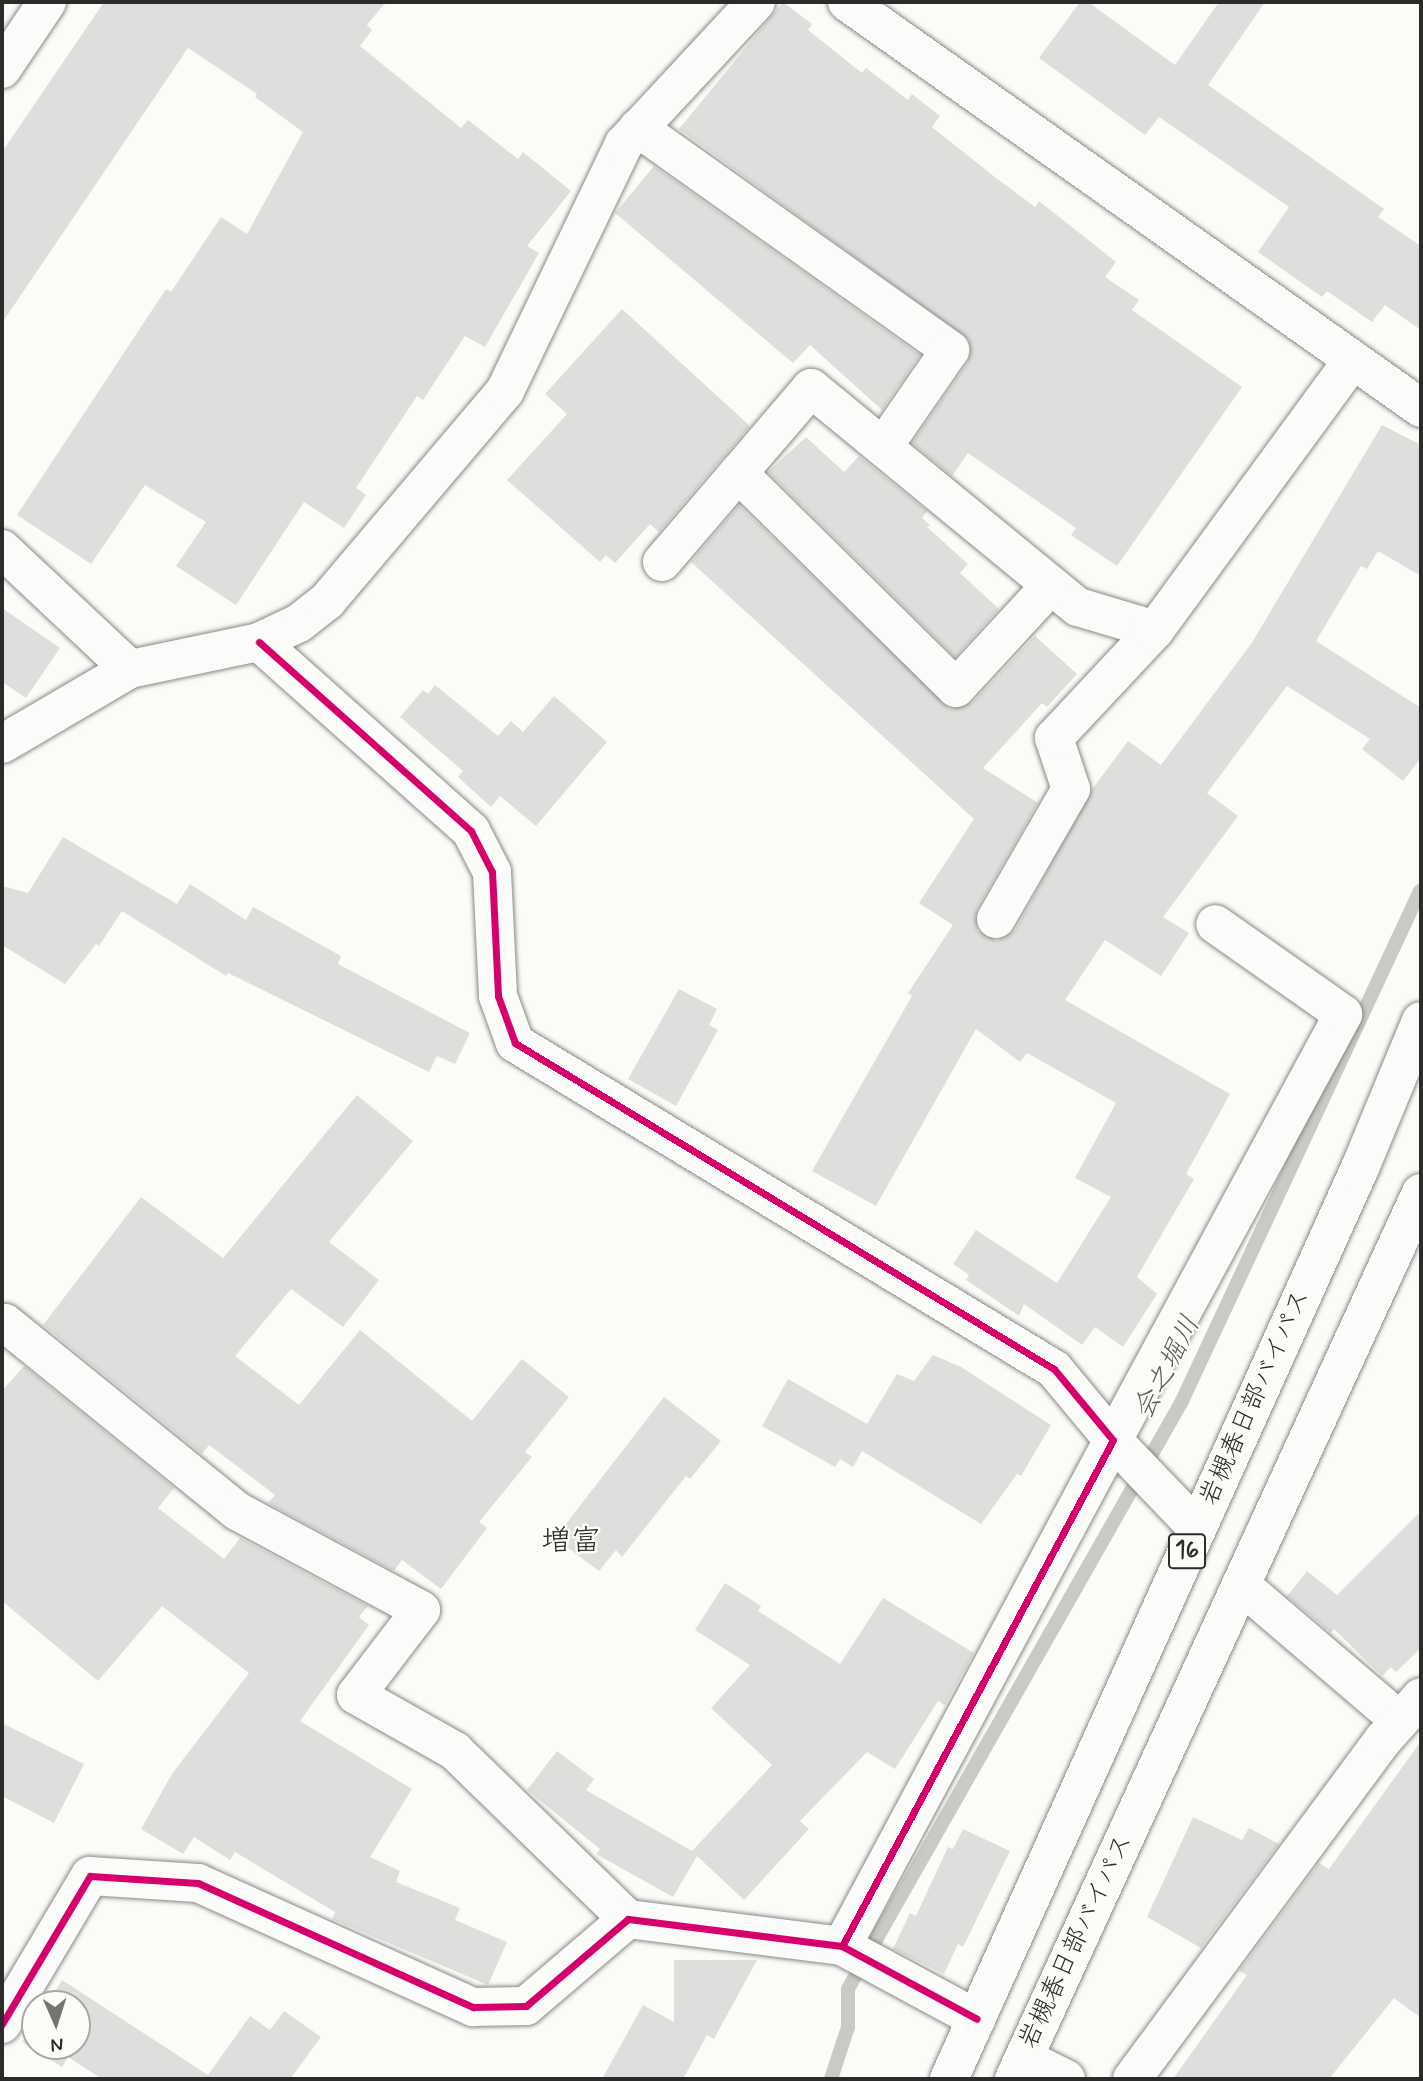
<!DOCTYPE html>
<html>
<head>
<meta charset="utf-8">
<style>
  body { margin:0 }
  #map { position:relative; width:1423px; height:2081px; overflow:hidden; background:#fcfbf8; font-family:Mynerve,"Klee One",sans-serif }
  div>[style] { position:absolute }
  .stream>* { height:14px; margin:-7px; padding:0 7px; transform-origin:7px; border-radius:7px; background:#cac9c6 }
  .building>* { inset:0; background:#dfdedc }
  .roads { filter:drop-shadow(0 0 2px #898987) drop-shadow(0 0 2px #898987) }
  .minor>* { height:38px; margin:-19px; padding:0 19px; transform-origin:19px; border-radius:19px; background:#fbfbf9 }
  .tertiary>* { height:38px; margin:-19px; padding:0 19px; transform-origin:19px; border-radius:19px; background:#fbfbf9 }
  .trunk>* { height:38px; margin:-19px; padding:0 19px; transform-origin:19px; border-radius:19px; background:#fbfbf9 }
  .cycleway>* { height:7px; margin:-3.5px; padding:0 3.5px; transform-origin:3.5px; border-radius:3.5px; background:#d6006c }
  span { translate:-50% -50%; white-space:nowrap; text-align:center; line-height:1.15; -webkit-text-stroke:5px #fdfcf7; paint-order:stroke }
  .shield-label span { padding:2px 5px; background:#fdfcf7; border:2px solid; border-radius:5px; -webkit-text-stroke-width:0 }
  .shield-label { font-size:24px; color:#2b2b2b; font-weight:700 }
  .street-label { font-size:26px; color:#2b2b2b }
  .water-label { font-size:28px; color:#5b5b5a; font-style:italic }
  .quarter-label { font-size:30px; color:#2b2b2b }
  .frame { position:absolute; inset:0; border:4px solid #2b2b2b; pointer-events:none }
  .north { position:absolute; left:21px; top:1990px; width:70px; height:70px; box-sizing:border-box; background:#fdfcf7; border:2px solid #a9a8a5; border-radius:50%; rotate:177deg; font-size:19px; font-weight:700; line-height:28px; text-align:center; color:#2b2b2b }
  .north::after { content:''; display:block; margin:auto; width:24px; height:32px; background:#747473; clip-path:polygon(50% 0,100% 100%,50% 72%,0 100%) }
</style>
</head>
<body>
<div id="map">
  <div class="stream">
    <div style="left:831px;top:2079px;width:55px;rotate:-71.9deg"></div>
    <div style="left:848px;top:2027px;width:38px;rotate:-90deg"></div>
    <div style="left:848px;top:1989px;width:676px;rotate:-60.4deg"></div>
    <div style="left:1182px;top:1401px;width:563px;rotate:-64.98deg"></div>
  </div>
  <div class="building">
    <div style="clip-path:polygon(104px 2px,386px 2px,367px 25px,372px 30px,360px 46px,461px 128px,468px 120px,518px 159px,523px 152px,571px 191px,527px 246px,539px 253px,485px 347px,465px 336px,423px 400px,417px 396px,356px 488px,366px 495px,344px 528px,304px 502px,236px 605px,176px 566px,206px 522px,145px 485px,91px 564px,17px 515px,166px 289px,171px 292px,221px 217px,247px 234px,303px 132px,255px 97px,257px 94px,188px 48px,2px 323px,2px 152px)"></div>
    <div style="clip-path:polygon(783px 2px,812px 24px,808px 30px,862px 73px,866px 68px,908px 100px,912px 94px,940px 116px,932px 127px,996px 178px,1035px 207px,1039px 201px,1116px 262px,1105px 277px,1139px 300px,1132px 310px,1242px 387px,1117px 566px,1071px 535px,1076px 528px,968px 453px,952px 476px,912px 443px,968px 362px,969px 340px,679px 129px)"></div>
    <div style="clip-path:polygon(1080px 2px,1088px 2px,1175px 65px,1219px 2px,1265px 2px,1208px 85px,1384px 209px,1378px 217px,1421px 246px,1421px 330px,1385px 305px,1372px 322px,1327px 291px,1322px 297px,1258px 252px,1289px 207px,1159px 117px,1145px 135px,1039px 58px)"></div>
    <div style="clip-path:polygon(654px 166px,920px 355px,882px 410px,810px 345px,793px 363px,615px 213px)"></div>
    <div style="clip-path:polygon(622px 309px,750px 426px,659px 532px,650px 524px,615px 563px,606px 555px,600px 562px,507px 480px,567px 414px,545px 394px)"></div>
    <div style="clip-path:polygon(1382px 425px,1421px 445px,1421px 576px,1378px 551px,1367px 569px,1361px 566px,1316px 641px,1421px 708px,1421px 758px,1403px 781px,1362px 749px,1370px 739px,1287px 686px,1207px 793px,1238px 816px,1163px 917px,1189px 933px,1161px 976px,1105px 940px,1065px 1000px,1230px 1094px,1186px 1174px,1194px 1179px,1137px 1277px,1157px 1294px,1123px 1347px,1095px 1327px,1082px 1345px,1024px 1304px,1019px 1316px,966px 1280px,969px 1275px,953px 1264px,976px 1230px,1057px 1283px,1111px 1197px,1075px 1178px,1116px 1103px,1027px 1053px,1020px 1062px,976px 1029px,876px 1206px,812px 1171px,912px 996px,908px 993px,953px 925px,919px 903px,974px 819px,691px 562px,739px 505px,950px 709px,972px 703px,1035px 636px,1077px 674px,1047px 707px,1042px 703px,983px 768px,1038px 803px,977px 909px,977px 930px,997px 941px,1015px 930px,1093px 788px,1128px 741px,1161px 765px,1251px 644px)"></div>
    <div style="clip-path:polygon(806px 437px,844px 472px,859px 456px,927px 511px,922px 518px,930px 525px,927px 527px,968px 564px,960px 573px,999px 609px,955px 657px,768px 472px)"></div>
    <div style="clip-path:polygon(2px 608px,60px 648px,26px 698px,2px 682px)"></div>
    <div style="clip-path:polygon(435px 685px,498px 736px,511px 721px,523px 732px,554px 696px,607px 742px,536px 826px,500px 796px,491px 807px,458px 777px,463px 771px,400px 717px,423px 690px,428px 694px)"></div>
    <div style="clip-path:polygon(63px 837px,177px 904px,190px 884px,246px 920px,253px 907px,341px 956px,338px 964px,470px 1033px,455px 1064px,437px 1056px,429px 1072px,228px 973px,226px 976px,122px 911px,99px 946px,96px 944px,65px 984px,2px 945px,2px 886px,28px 893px)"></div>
    <div style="clip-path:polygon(679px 989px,717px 1009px,709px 1025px,718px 1030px,676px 1106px,628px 1079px)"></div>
    <div style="clip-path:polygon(357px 1095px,413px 1141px,329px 1242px,379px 1280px,343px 1327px,291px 1289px,235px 1356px,299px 1405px,360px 1330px,472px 1421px,522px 1359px,569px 1397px,525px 1452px,532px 1457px,479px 1522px,487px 1528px,441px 1589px,402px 1560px,394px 1571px,268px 1503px,275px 1495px,209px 1445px,202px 1454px,43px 1325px,141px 1197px,223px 1258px)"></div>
    <div style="clip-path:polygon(933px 1355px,961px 1367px,1051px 1425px,1021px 1476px,1017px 1474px,981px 1524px,862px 1451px,853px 1467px,840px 1459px,835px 1467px,762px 1426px,788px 1379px,867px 1424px,897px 1374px,914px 1381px)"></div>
    <div style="clip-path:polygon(24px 1366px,174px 1488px,158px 1508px,224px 1559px,240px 1538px,368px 1606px,359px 1617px,369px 1625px,300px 1721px,412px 1789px,370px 1857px,400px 1871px,396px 1882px,460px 1908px,455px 1920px,507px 1942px,488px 1985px,332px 1919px,335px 1912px,235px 1852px,230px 1860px,194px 1837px,183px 1854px,141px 1829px,172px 1774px,249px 1673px,162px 1606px,98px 1681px,2px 1601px,2px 1391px)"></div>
    <div style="clip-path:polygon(664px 1397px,721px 1441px,690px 1479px,686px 1476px,622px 1557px,616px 1550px,599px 1571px,555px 1538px)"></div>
    <div style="clip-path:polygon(1421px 1511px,1421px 1648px,1396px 1672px,1391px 1667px,1382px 1676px,1334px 1629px,1331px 1633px,1287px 1596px,1307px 1571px,1337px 1595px)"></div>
    <div style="clip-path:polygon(725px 1583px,761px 1606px,758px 1611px,840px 1664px,883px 1598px,974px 1653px,945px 1705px,938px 1701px,895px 1769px,867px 1752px,800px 1821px,809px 1829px,744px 1900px,697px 1856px,673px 1897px,596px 1854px,600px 1849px,527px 1790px,557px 1751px,594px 1779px,586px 1790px,692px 1851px,772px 1765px,711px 1708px,750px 1665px,695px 1630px)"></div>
    <div style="clip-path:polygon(2px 1723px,84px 1764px,54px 1823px,2px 1796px)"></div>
    <div style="clip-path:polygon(1421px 1741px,1421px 2018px,1394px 1998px,1329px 2079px,1173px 2079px,1247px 1975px,1239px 1971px,1319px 1863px,1329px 1869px)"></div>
    <div style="clip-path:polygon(1193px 1817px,1242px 1840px,1249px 1828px,1279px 1844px,1201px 1948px,1147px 1917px)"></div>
    <div style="clip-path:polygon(963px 1829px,1010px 1851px,963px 1947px,958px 1944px,944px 1974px,893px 1949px,910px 1913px,916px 1916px,948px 1847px,953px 1849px)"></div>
    <div style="clip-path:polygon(674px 1960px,757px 1960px,714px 2039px,707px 2035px,683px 2079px,602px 2079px,643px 2005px,674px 2022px)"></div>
    <div style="clip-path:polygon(62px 1980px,208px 2075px,250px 2016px,270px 2030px,284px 2011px,321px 2037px,290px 2079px,102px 2079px,68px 2057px,62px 2067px,22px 2042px,35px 2022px,35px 2046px,77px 2046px,77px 2004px,47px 2004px)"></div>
  </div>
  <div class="roads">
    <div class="minor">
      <div style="left:2px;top:69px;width:81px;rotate:-56.1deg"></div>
      <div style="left:638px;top:128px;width:383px;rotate:35.4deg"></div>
      <div style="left:950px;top:350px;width:118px;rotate:124.6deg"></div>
      <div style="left:738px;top:473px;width:306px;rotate:44.6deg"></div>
      <div style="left:956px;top:688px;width:140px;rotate:-47.3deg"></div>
      <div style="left:2px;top:549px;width:175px;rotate:43.2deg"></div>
      <div style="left:662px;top:562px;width:229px;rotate:-49.4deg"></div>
      <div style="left:811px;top:388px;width:345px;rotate:39.4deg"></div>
      <div style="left:1078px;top:607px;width:80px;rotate:16.6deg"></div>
      <div style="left:259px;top:642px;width:284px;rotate:41.7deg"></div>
      <div style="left:471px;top:831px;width:46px;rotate:62.9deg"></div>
      <div style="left:492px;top:872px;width:124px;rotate:87.2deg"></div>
      <div style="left:498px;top:996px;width:50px;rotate:70.1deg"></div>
      <div style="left:515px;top:1043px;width:630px;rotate:31.17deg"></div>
      <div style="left:1054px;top:1369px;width:92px;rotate:50.3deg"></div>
      <div style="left:1113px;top:1440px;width:574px;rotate:118.17deg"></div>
      <div style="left:2px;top:744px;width:148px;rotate:-30.4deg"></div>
      <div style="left:130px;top:669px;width:132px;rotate:-11.8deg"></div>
      <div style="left:259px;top:642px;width:44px;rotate:-25.4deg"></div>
      <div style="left:299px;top:623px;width:36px;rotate:-38deg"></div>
      <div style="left:327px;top:601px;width:275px;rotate:-49.7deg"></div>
      <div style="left:505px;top:391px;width:274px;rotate:-64.3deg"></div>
      <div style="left:624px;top:144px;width:194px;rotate:-47.1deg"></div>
      <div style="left:996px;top:919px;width:150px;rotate:-60deg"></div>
      <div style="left:1071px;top:789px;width:54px;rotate:-108.4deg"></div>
      <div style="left:1054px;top:738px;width:148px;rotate:-46.9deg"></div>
      <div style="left:1155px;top:630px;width:333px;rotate:-53.8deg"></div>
      <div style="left:2px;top:1326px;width:4px;rotate:-45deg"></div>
      <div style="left:5px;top:1323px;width:299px;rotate:39deg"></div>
      <div style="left:237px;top:1511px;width:209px;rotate:28.3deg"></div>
      <div style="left:421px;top:1610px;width:107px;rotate:127.4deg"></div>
      <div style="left:356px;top:1695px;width:114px;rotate:29.5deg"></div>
      <div style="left:455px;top:1751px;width:241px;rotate:44.2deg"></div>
      <div style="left:1197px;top:1528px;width:122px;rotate:-133.7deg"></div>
      <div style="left:1113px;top:1440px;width:484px;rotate:-61.6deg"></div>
      <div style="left:1343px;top:1014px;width:156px;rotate:-144.9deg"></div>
      <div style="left:1241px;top:1585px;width:209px;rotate:40.5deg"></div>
      <div style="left:2px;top:2024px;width:172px;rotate:-59.3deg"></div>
      <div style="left:90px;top:1876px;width:108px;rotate:3.7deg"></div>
      <div style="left:198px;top:1883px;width:302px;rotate:24.3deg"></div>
      <div style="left:473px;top:2007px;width:53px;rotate:-1.1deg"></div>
      <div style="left:526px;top:2006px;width:134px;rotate:-40.5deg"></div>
      <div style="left:628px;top:1919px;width:216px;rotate:7.2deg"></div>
      <div style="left:842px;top:1946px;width:153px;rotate:28.4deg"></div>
      <div style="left:1024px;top:2058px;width:47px;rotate:26.6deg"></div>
      <div style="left:1132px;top:2079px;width:422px;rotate:-53.5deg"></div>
      <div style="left:1383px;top:1740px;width:57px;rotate:-48.5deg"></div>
    </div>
    <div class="tertiary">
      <div style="left:847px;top:2px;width:703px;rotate:35.27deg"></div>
    </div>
    <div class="trunk">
      <div style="left:949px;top:2079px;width:999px;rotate:-65.72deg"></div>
      <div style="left:1360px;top:1168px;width:159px;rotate:-67.5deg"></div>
      <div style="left:1014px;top:2079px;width:975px;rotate:-65.33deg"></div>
    </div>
  </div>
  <div class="cycleway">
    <div style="left:259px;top:642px;width:284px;rotate:41.7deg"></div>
    <div style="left:471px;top:831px;width:46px;rotate:62.9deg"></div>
    <div style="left:492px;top:872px;width:124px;rotate:87.2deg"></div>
    <div style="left:498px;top:996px;width:50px;rotate:70.1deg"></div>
    <div style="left:515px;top:1043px;width:630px;rotate:31.17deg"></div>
    <div style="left:1054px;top:1369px;width:92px;rotate:50.3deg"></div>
    <div style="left:1113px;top:1440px;width:574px;rotate:118.17deg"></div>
    <div style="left:2px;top:2024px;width:172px;rotate:-59.3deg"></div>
    <div style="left:90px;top:1876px;width:108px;rotate:3.7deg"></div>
    <div style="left:198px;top:1883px;width:302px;rotate:24.3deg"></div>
    <div style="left:473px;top:2007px;width:53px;rotate:-1.1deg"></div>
    <div style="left:526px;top:2006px;width:134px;rotate:-40.5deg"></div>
    <div style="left:628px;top:1919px;width:216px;rotate:7.2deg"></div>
    <div style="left:842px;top:1946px;width:153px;rotate:28.4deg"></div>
  </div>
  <div class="shield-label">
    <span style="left:1187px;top:1551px">16</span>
  </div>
  <div class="street-label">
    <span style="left:1256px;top:1398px;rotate:-66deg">岩槻春日部バイパス</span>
    <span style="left:1077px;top:1942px;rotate:-65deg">岩槻春日部バイパス</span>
  </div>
  <div class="water-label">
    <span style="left:1168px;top:1368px;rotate:-63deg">会之堀川</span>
  </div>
  <div class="quarter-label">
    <span style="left:571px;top:1542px">増富</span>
  </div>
  <div class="frame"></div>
  <div class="north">N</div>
</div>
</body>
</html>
